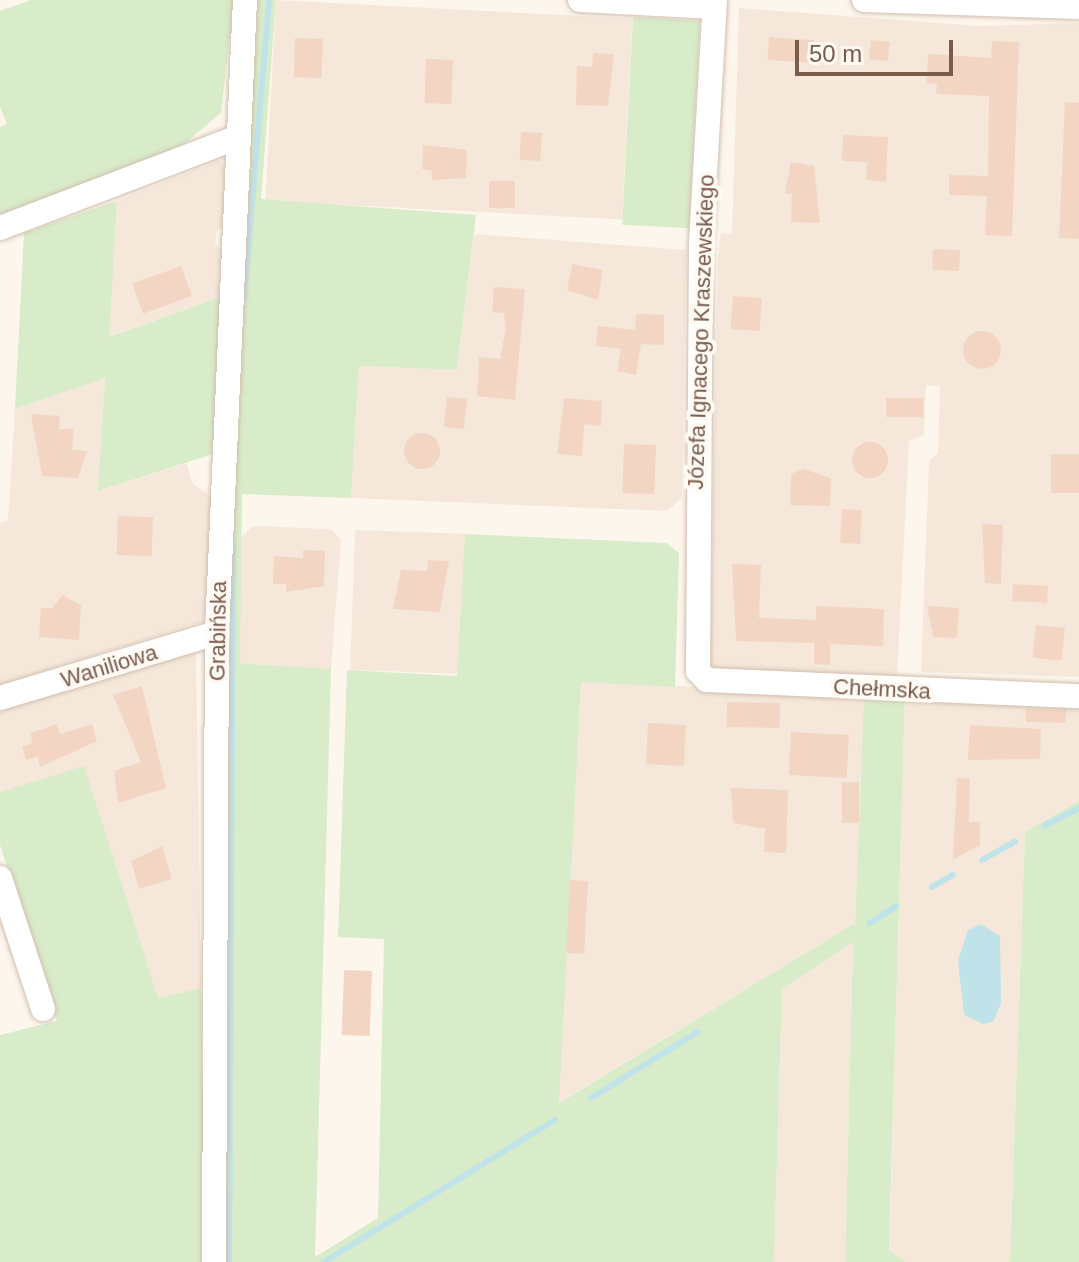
<!DOCTYPE html>
<html>
<head>
<meta charset="utf-8">
<style>
  body { margin:0 }
  #map { position:relative; width:1079px; height:1262px; overflow:hidden; background:#fdf6ec; font-family:Helvetica,sans-serif }
  div>[style] { position:absolute }
  .residential>* { inset:0; background:#f5e8da; transform-origin:0 0 }
  .green>* { inset:0; background:#d8ecc9; transform-origin:0 0 }
  .water>* { inset:0; background:#bfe3e8 }
  .stream>* { height:6px; margin:-3px; padding:0 3px; transform-origin:3px; border-radius:3px; background:#bfe3e8 }
  .building>* { inset:0; background:#f3d5c3; transform-origin:0 0 }
  .round { border-radius:50% }
  .roads { filter:drop-shadow(0 0 2px #d1beb0) drop-shadow(0 0 2px #d1beb0) }
  .minor>* { height:24px; margin:-12px; padding:0 12px; transform-origin:12px; border-radius:12px; background:#fff }
  span { translate:-50% -50%; white-space:nowrap; text-align:center; line-height:1.15; -webkit-text-stroke:8px #fffaf3; paint-order:stroke }
  .street-label { font-size:22px; color:#7a5c4d }
  .scale { position:absolute; left:795px; top:40px; width:158px; height:36px; box-sizing:border-box; border:4px solid #7a5c4d; border-top:0; padding-left:10px; font-size:24px; line-height:28px; white-space:nowrap; color:#7a5c4d; -webkit-text-stroke:6px #fffaf3; paint-order:stroke }
</style>
</head>
<body>
<div id="map">
  <div class="residential">
    <div style="left:276px;top:0;width:357px;height:201px;rotate:3deg"></div>
    <div style="clip-path:polygon(739px 8px,981px 26px,1079px 23px,1079px 677px,921px 672px,929px 461px,938px 453px,940px 386px,926px 385px,924px 435px,909px 441px,897px 677px,710px 671px,718px 256px,721px 233px,732px 234px)"></div>
    <div style="clip-path:polygon(220px 160px,229px 172px,226px 227px,217px 230px,215px 244px,226px 255px,223px 296px,108px 337px,117px 201px)"></div>
    <div style="clip-path:polygon(474px 234px,686px 250px,682px 498px,667px 511px,351px 498px,359px 366px,457px 370px)"></div>
    <div style="clip-path:polygon(105px 377px,99px 491px,187px 463px,192px 483px,211px 496px,207px 620px,0 685px,0 523px,8px 520px,15px 409px)"></div>
    <div style="clip-path:polygon(253px 526px,331px 529px,341px 540px,331px 669px,239px 663px,241px 537px)"></div>
    <div style="left:355px;top:530px;width:110px;height:140px;rotate:2deg"></div>
    <div style="clip-path:polygon(196px 650px,201px 988px,158px 998px,0 792px,0 711px)"></div>
    <div style="clip-path:polygon(581px 682px,864px 694px,855px 923px,558px 1103px)"></div>
    <div style="clip-path:polygon(905px 697px,1079px 707px,1079px 801px,1025px 832px,1010px 1262px,889px 1262px)"></div>
    <div style="clip-path:polygon(853px 942px,845px 1262px,774px 1262px,782px 989px)"></div>
  </div>
  <div class="green">
    <div style="clip-path:polygon(31px 0,234px 0,221px 113px,172px 154px,0 218px,0 127px,7px 124px,0 107px,0 11px)"></div>
    <div style="clip-path:polygon(255px 0,276px 0,261px 199px,476px 215px,457px 370px,359px 366px,351px 498px,242px 494px,240px 663px,331px 669px,315px 1257px,378px 1218px,384px 939px,338px 937px,347px 670px,457px 676px,465px 534px,666px 543px,679px 553px,675px 687px,581px 682px,559px 1103px,855px 923px,864px 694px,905px 697px,889px 1250px,905px 1262px,845px 1262px,853px 942px,782px 989px,774px 1262px,219px 1262px,222px 684px)"></div>
    <div style="left:633px;top:17px;width:67px;height:208px;rotate:3deg"></div>
    <div style="clip-path:polygon(117px 201px,109px 337px,223px 296px,213px 454px,98px 491px,105px 378px,15px 409px,24px 233px)"></div>
    <div style="clip-path:polygon(84px 766px,158px 998px,201px 988px,206px 1262px,0 1262px,0 1035px,57px 1021px,0 845px,0 792px)"></div>
    <div style="clip-path:polygon(1079px 801px,1079px 1262px,1010px 1262px,1025px 832px)"></div>
  </div>
  <div class="water">
    <div style="clip-path:polygon(981px 924px,1000px 936px,1001px 1003px,993px 1022px,983px 1024px,964px 1015px,958px 960px,968px 930px)"></div>
  </div>
  <div class="stream">
    <div style="left:244px;top:299px;width:300px;rotate:-85.2deg"></div>
    <div style="left:1044px;top:826px;width:39px;rotate:-27deg"></div>
    <div style="left:982px;top:860px;width:38px;rotate:-29deg"></div>
    <div style="left:932px;top:887px;width:24px;rotate:-30deg"></div>
    <div style="left:870px;top:923px;width:31px;rotate:-33deg"></div>
    <div style="left:591px;top:1098px;width:126px;rotate:-31.7deg"></div>
    <div style="left:229px;top:1262px;width:716px;rotate:-89.68deg"></div>
    <div style="left:324px;top:1262px;width:271px;rotate:-31.6deg"></div>
  </div>
  <div class="building">
    <div style="left:769px;top:37px;width:45px;height:23px;rotate:4deg"></div>
    <div style="left:295px;top:38px;width:28px;height:39px;rotate:2deg"></div>
    <div style="left:871px;top:40px;width:19px;height:19px;rotate:6deg"></div>
    <div style="clip-path:polygon(992px 41px,1019px 42px,1012px 236px,985px 235px,987px 196px,949px 195px,949px 175px,988px 176px,989px 96px,936px 94px,937px 84px,927px 83px,928px 54px,991px 58px)"></div>
    <div style="clip-path:polygon(593px 53px,614px 54px,608px 106px,576px 105px,577px 66px,592px 67px)"></div>
    <div style="left:426px;top:59px;width:27px;height:44px;rotate:2deg"></div>
    <div style="clip-path:polygon(1065px 102px,1079px 103px,1079px 239px,1059px 238px)"></div>
    <div style="left:521px;top:132px;width:21px;height:28px;rotate:3deg"></div>
    <div style="clip-path:polygon(843px 135px,888px 137px,886px 182px,866px 180px,867px 162px,842px 161px)"></div>
    <div style="clip-path:polygon(423px 145px,467px 150px,466px 178px,432px 180px,432px 171px,422px 169px)"></div>
    <div style="clip-path:polygon(791px 162px,814px 166px,820px 223px,791px 222px,792px 194px,785px 194px)"></div>
    <div style="left:489px;top:181px;width:26px;height:27px"></div>
    <div style="left:933px;top:249px;width:27px;height:21px;rotate:2deg"></div>
    <div style="clip-path:polygon(572px 264px,603px 270px,598px 300px,567px 290px)"></div>
    <div style="left:181px;top:266px;width:32px;height:52px;rotate:70deg"></div>
    <div style="clip-path:polygon(494px 287px,525px 289px,515px 400px,477px 396px,479px 357px,500px 359px,506px 328px,504px 313px,492px 312px)"></div>
    <div style="left:733px;top:296px;width:29px;height:33px;rotate:4deg"></div>
    <div style="clip-path:polygon(636px 314px,664px 315px,664px 345px,641px 344px,636px 375px,617px 371px,621px 349px,596px 346px,598px 326px,635px 330px)"></div>
    <div class="round" style="left:963px;top:331px;width:38px;height:38px"></div>
    <div style="left:447px;top:397px;width:20px;height:30px;rotate:6deg"></div>
    <div style="clip-path:polygon(564px 398px,602px 401px,601px 426px,584px 424px,582px 456px,557px 454px)"></div>
    <div style="left:923px;top:398px;width:19px;height:37px;rotate:90deg"></div>
    <div style="clip-path:polygon(31px 414px,60px 416px,59px 429px,74px 429px,72px 450px,87px 451px,78px 478px,42px 476px)"></div>
    <div class="round" style="left:404px;top:433px;width:36px;height:36px"></div>
    <div class="round" style="left:852px;top:442px;width:36px;height:36px"></div>
    <div style="left:624px;top:444px;width:32px;height:49px;rotate:2deg"></div>
    <div style="left:1051px;top:454px;width:28px;height:39px"></div>
    <div style="clip-path:polygon(803px 469px,831px 478px,830px 506px,790px 505px,791px 474px)"></div>
    <div style="left:842px;top:509px;width:20px;height:34px;rotate:3deg"></div>
    <div style="left:118px;top:516px;width:35px;height:39px;rotate:2deg"></div>
    <div style="clip-path:polygon(982px 524px,1003px 525px,1001px 584px,985px 583px)"></div>
    <div style="clip-path:polygon(303px 550px,325px 551px,324px 586px,286px 592px,286px 584px,273px 584px,274px 556px,303px 558px)"></div>
    <div style="clip-path:polygon(428px 560px,449px 561px,440px 612px,393px 609px,401px 570px,427px 571px)"></div>
    <div style="clip-path:polygon(732px 564px,761px 565px,759px 618px,816px 620px,816px 606px,884px 609px,883px 646px,830px 644px,830px 665px,814px 664px,814px 643px,736px 641px)"></div>
    <div style="left:1013px;top:584px;width:35px;height:17px;rotate:3deg"></div>
    <div style="clip-path:polygon(62px 595px,81px 605px,79px 640px,39px 637px,41px 608px,52px 608px)"></div>
    <div style="clip-path:polygon(927px 606px,959px 608px,957px 638px,933px 637px)"></div>
    <div style="left:1036px;top:625px;width:29px;height:33px;rotate:6deg"></div>
    <div style="clip-path:polygon(142px 686px,166px 788px,118px 803px,114px 771px,141px 762px,113px 695px)"></div>
    <div style="left:727px;top:702px;width:53px;height:25px;rotate:1deg"></div>
    <div style="left:1026px;top:709px;width:40px;height:13px;rotate:1deg"></div>
    <div style="clip-path:polygon(57px 724px,60px 734px,92px 724px,97px 741px,40px 767px,38px 757px,26px 760px,22px 747px,33px 743px,30px 733px)"></div>
    <div style="left:686px;top:725px;width:41px;height:38px;rotate:93deg"></div>
    <div style="clip-path:polygon(970px 725px,1041px 729px,1040px 759px,968px 760px)"></div>
    <div style="left:791px;top:732px;width:58px;height:43px;rotate:3deg"></div>
    <div style="clip-path:polygon(957px 778px,970px 779px,969px 822px,980px 822px,980px 845px,953px 860px)"></div>
    <div style="left:842px;top:782px;width:17px;height:41px"></div>
    <div style="clip-path:polygon(731px 788px,788px 790px,786px 853px,764px 852px,765px 829px,733px 823px)"></div>
    <div style="clip-path:polygon(162px 846px,172px 879px,139px 889px,131px 861px)"></div>
    <div style="left:570px;top:880px;width:18px;height:73px;rotate:3deg"></div>
    <div style="left:344px;top:970px;width:28px;height:65px;rotate:2deg"></div>
  </div>
  <div class="roads">
    <div class="minor">
      <div style="left:580px;top:0;width:134px;rotate:3deg"></div>
      <div style="left:715px;top:0;width:243px;rotate:93.3deg"></div>
      <div style="left:701px;top:243px;width:428px;rotate:90.4deg"></div>
      <div style="left:698px;top:671px;width:13px;rotate:45deg"></div>
      <div style="left:707px;top:680px;width:372px;rotate:2.5deg"></div>
      <div style="left:864px;top:0;width:215px;rotate:1.9deg"></div>
      <div style="left:0;top:228px;width:255px;rotate:-20.9deg"></div>
      <div style="left:0;top:698px;width:227px;rotate:-16.7deg"></div>
      <div style="left:0;top:878px;width:138px;rotate:71.8deg"></div>
      <div style="left:214px;top:1262px;width:629px;rotate:-89.73deg"></div>
      <div style="left:217px;top:633px;width:634px;rotate:-87.47deg"></div>
    </div>
  </div>
  <div class="street-label">
    <span style="left:701px;top:332px;rotate:-88deg">Józefa Ignacego Kraszewskiego</span>
    <span style="left:218px;top:631px;rotate:-89deg">Grabińska</span>
    <span style="left:109px;top:666px;rotate:-17deg">Waniliowa</span>
    <span style="left:882px;top:689px;rotate:3deg">Chełmska</span>
  </div>
  <div class="scale">50 m</div>
</div>
</body>
</html>
